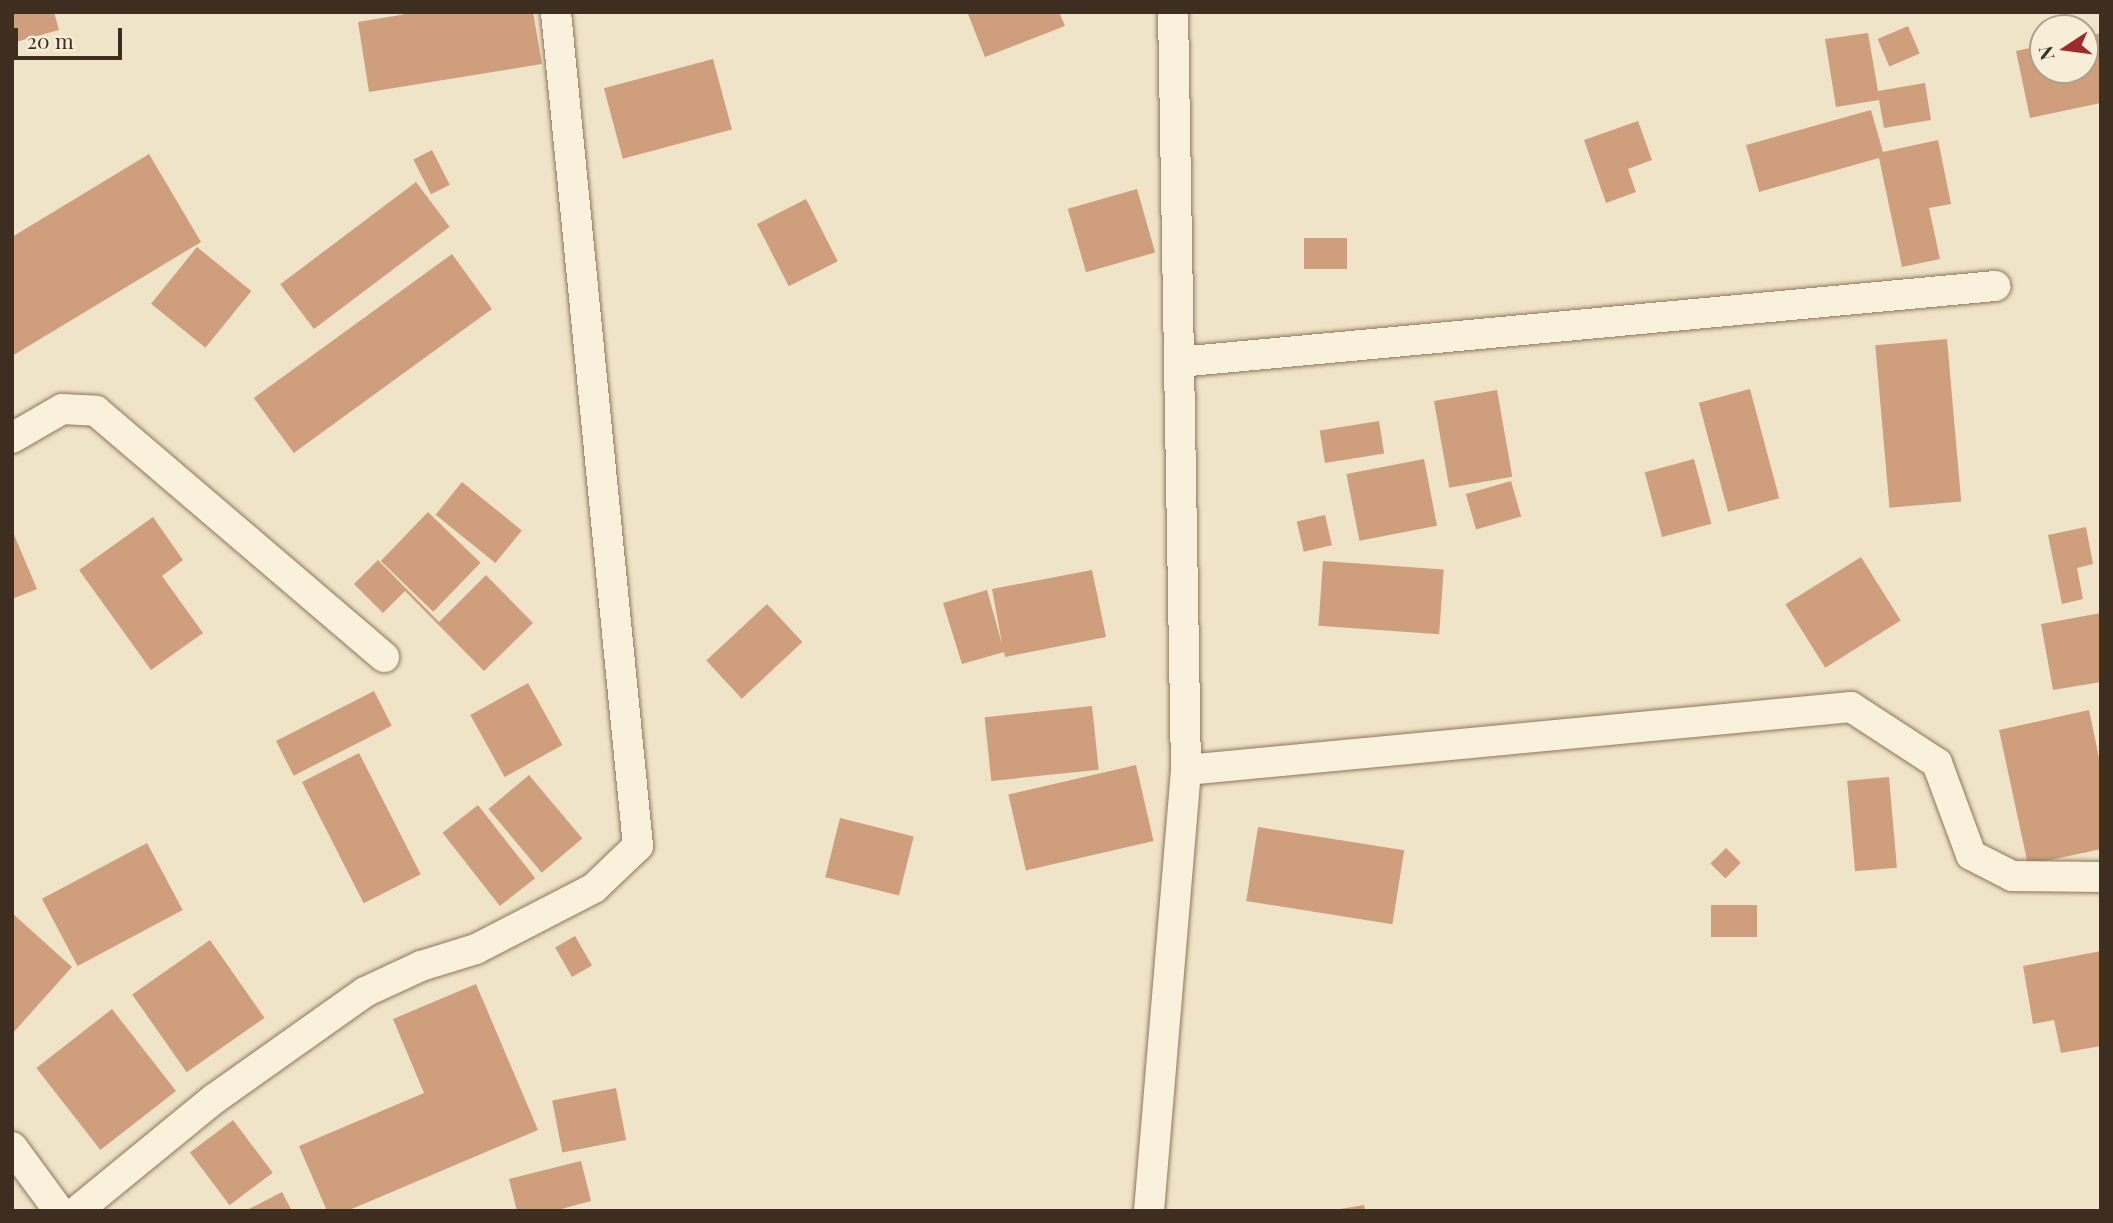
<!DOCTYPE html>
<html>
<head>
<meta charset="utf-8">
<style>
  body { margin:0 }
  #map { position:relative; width:2113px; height:1223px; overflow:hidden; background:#f0e4c8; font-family:"Playfair Display",serif }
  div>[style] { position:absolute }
  .building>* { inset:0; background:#cf9f7d; transform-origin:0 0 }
  .roads { filter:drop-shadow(0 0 2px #8d765c) drop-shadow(0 0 2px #8d765c) }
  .minor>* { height:30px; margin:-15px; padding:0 15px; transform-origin:15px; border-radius:15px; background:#faf1dc }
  span { translate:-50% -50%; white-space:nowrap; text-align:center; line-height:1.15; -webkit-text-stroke:7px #f7eed8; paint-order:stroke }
  .frame { position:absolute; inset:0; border:14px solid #3d2e20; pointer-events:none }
  .north { position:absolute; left:2029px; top:14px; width:70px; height:70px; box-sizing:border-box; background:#f7eed8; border:2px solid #ada18e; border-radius:50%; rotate:257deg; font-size:19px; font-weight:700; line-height:28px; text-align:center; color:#3d2e20 }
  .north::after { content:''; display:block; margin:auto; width:24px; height:32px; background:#9e2a2b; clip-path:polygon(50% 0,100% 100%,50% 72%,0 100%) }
  .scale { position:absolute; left:14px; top:28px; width:108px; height:32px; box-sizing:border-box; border:4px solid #3d2e20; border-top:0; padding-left:9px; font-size:21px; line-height:24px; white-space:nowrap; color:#3d2e20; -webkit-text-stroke:5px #f7eed8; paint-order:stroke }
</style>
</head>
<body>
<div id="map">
  <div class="building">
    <div style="clip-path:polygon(12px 12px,54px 12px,59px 30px,12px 43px)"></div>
    <div style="clip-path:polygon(418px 12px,533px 12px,542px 64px,369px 92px,358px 22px)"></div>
    <div style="clip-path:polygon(973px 12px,1059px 12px,1065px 26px,985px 57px,968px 14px)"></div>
    <div style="left:1908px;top:26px;width:30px;height:33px;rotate:67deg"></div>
    <div style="clip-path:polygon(1868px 33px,1878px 91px,1925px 83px,1931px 120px,1884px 128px,1879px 100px,1836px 107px,1825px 39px)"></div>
    <div style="clip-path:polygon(2101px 33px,2101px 103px,2030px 118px,2016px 51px,2043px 45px,2043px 70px,2085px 70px,2085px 37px)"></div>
    <div style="left:713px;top:59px;width:73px;height:113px;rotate:75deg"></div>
    <div style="clip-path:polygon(1871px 110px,1883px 152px,1938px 140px,1951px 204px,1929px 208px,1940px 259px,1902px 267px,1879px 158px,1759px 192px,1746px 145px)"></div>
    <div style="clip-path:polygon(1638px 121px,1652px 160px,1628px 169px,1636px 192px,1606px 203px,1584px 140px)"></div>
    <div style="left:432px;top:150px;width:39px;height:21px;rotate:63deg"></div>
    <div style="clip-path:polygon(149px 154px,201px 242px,12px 356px,12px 237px)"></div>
    <div style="left:416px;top:182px;width:56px;height:170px;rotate:53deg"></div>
    <div style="left:1137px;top:189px;width:66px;height:72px;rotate:74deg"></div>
    <div style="left:806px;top:199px;width:70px;height:55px;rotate:63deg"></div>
    <div style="left:1347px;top:238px;width:31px;height:43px;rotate:90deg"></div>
    <div style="left:197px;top:247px;width:70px;height:73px;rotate:39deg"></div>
    <div style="left:452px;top:254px;width:68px;height:245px;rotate:54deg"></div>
    <div style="left:1947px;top:339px;width:163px;height:72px;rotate:85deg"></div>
    <div style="left:1750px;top:389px;width:113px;height:53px;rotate:75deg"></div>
    <div style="left:1497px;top:390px;width:88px;height:64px;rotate:80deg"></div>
    <div style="left:1379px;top:421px;width:33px;height:60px;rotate:81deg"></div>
    <div style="left:1424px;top:459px;width:68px;height:79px;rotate:79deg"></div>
    <div style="left:1694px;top:459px;width:67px;height:51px;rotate:75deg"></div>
    <div style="left:1511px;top:481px;width:37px;height:47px;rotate:74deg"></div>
    <div style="left:462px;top:482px;width:77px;height:42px;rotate:39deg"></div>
    <div style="left:428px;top:512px;width:73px;height:68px;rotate:44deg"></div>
    <div style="left:1325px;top:515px;width:31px;height:29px;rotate:77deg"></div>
    <div style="clip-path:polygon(153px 517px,183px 560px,162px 576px,203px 633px,151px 670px,79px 570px)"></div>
    <div style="clip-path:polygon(2086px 527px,2093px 564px,2077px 568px,2083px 599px,2062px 604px,2048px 535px)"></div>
    <div style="clip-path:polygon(12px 530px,37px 589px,12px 599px)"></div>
    <div style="left:1861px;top:557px;width:75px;height:89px;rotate:58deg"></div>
    <div style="clip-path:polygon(378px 560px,439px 622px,486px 575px,533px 623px,484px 671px,405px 591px,383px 613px,354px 584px)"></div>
    <div style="left:1323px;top:561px;width:121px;height:65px;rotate:4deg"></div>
    <div style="clip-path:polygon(1092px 570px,1106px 637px,1005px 657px,1004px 652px,962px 664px,943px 603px,987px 590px,1002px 644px,992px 589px)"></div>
    <div style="left:767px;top:604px;width:52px;height:83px;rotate:47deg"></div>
    <div style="clip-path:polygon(2101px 613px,2101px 682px,2053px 690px,2041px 624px)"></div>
    <div style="left:528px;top:683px;width:71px;height:66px;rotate:61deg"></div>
    <div style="left:374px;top:691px;width:39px;height:110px;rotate:63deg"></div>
    <div style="left:1092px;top:706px;width:64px;height:108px;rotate:84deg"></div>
    <div style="clip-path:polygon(2089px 710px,2101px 767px,2101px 849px,2028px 865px,1999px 730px)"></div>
    <div style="left:359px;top:753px;width:136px;height:64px;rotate:63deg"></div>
    <div style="left:1136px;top:765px;width:78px;height:131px;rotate:77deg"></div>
    <div style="left:529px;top:775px;width:83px;height:53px;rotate:50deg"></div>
    <div style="left:1889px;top:777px;width:91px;height:42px;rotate:85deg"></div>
    <div style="left:478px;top:805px;width:93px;height:45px;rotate:52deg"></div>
    <div style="left:840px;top:818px;width:76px;height:61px;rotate:14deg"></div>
    <div style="left:1258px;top:827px;width:148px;height:75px;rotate:9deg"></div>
    <div style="left:147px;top:843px;width:76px;height:119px;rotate:62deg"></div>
    <div style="left:1726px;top:848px;width:21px;height:22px;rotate:45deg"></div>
    <div style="left:1757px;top:905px;width:32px;height:46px;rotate:90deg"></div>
    <div style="clip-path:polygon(12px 913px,72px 967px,12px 1034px)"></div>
    <div style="left:575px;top:936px;width:34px;height:23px;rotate:60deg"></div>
    <div style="left:210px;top:940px;width:95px;height:95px;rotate:55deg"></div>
    <div style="clip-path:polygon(2101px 951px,2101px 1046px,2061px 1053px,2054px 1020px,2033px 1024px,2023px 966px)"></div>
    <div style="clip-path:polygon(476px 984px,538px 1130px,347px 1211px,327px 1211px,299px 1146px,424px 1093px,393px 1019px)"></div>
    <div style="left:112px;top:1009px;width:104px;height:96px;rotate:52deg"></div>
    <div style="left:616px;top:1088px;width:53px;height:65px;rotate:79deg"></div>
    <div style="left:233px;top:1120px;width:66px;height:54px;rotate:53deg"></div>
    <div style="clip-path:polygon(581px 1161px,591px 1201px,554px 1211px,517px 1211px,509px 1179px)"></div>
    <div style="clip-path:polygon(282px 1192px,292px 1211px,245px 1211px)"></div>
    <div style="clip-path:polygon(1364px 1205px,1365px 1211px,1340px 1211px,1340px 1209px)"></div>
  </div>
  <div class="roads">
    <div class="minor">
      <div style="left:1179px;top:362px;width:820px;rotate:-5.32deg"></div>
      <div style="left:12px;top:438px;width:58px;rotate:-30.1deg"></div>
      <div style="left:62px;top:409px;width:34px;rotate:3deg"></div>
      <div style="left:96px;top:411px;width:379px;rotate:40.5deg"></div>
      <div style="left:1186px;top:770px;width:668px;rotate:-5.41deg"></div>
      <div style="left:1851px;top:707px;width:103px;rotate:33.1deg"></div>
      <div style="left:1937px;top:763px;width:98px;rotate:69.7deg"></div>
      <div style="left:1971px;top:855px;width:46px;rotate:27.1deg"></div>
      <div style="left:2012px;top:876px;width:89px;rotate:0.6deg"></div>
      <div style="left:12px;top:1147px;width:79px;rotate:53.7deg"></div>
      <div style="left:77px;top:1211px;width:177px;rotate:-39.3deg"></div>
      <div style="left:214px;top:1099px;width:185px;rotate:-35.3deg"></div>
      <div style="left:365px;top:992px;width:62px;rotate:-24.9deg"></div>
      <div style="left:421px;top:966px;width:58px;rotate:-17.2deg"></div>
      <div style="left:476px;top:949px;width:133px;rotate:-27.3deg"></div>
      <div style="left:594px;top:888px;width:61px;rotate:-43.7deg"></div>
      <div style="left:638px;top:846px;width:838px;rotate:-95.62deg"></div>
      <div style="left:1149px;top:1211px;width:443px;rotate:-85.2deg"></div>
      <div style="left:1186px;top:770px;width:758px;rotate:-90.98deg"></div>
    </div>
  </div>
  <div class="frame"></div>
  <div class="north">N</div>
  <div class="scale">20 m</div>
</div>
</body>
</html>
